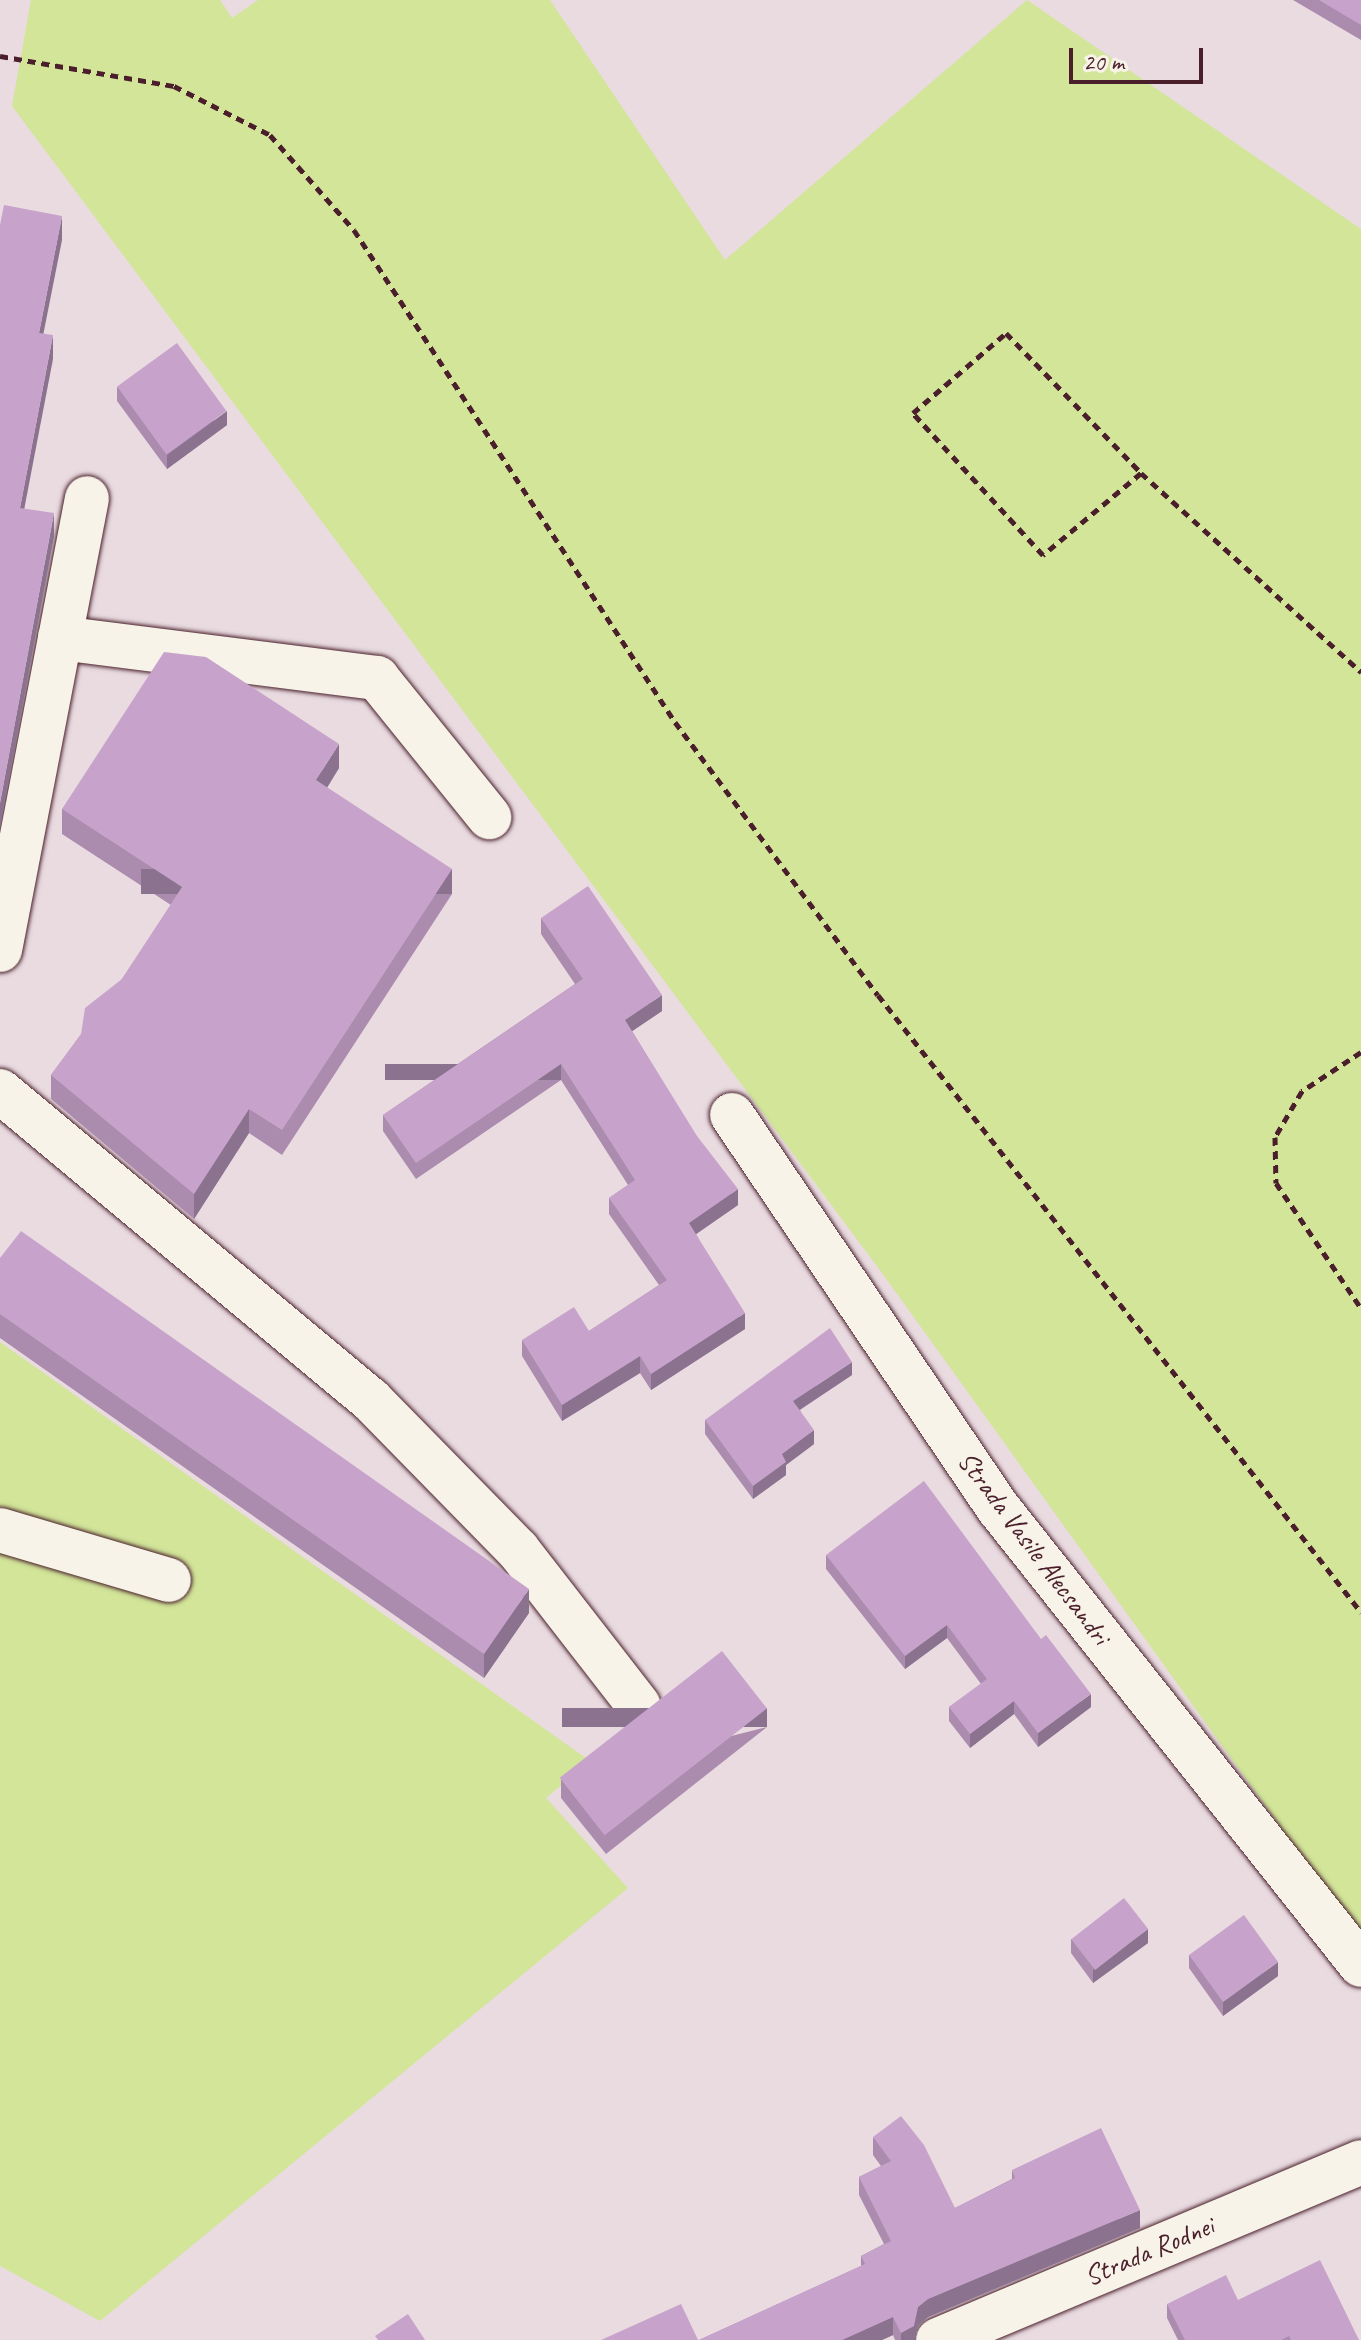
<!DOCTYPE html>
<html>
<head>
<meta charset="utf-8">
<style>
  body { margin:0 }
  #map { position:relative; width:1361px; height:2340px; overflow:hidden; background:#e9dbe0; font-family:Caveat,sans-serif }
  div>[style] { position:absolute }
  .green>* { inset:0; background:#d2e599 }
  .path>* { height:5px; margin-top:-2.5px; transform-origin:0; background:repeating-linear-gradient(90deg,#4a1f2b 0 8px,transparent 0 14px) }
  .roads { filter:drop-shadow(0 0 2px #4a1f2b) drop-shadow(0 0 2px #4a1f2b) }
  .minor>* { height:44px; margin:-22px; padding:0 22px; transform-origin:22px; border-radius:22px; background:#f7f3e8 }
  .wall>* { inset:0; background:#ab8caf }
  .shaded-wall>* { inset:0; background:#8b728f; transform-origin:0 0 }
  .building>* { inset:0; background:#c7a3cc; transform-origin:0 0 }
  span { translate:-50% -50%; white-space:nowrap; text-align:center; line-height:1.15; -webkit-text-stroke:6px #f7f3e8; paint-order:stroke }
  .street-label { font-size:28px; color:#4a1f2b }
  .scale { position:absolute; left:1069px; top:48px; width:134px; height:36px; box-sizing:border-box; border:4px solid #4a1f2b; border-top:0; padding-left:10px; font-size:24px; line-height:28px; white-space:nowrap; color:#4a1f2b; -webkit-text-stroke:6px #f7f3e8; paint-order:stroke }
</style>
</head>
<body>
<div id="map">
  <div class="green">
    <div style="clip-path:polygon(31px 0,220px 0,232px 18px,258px 0,550px 0,725px 260px,1027px 0,1361px 229px,1361px 1939px,882px 1273px,12px 106px)"></div>
    <div style="clip-path:polygon(0 1342px,590px 1761px,546px 1798px,628px 1888px,100px 2321px,0 2266px)"></div>
  </div>
  <div class="path">
    <div style="left:0;top:56px;width:177px;rotate:9.8deg"></div>
    <div style="left:174px;top:86px;width:108px;rotate:27deg"></div>
    <div style="left:270px;top:135px;width:127px;rotate:48.5deg"></div>
    <div style="left:354px;top:230px;width:587px;rotate:56.88deg"></div>
    <div style="left:675px;top:722px;width:340px;rotate:53.4deg"></div>
    <div style="left:878px;top:995px;width:784px;rotate:51.95deg"></div>
    <div style="left:1141px;top:473px;width:128px;rotate:140.1deg"></div>
    <div style="left:1043px;top:555px;width:193px;rotate:-132.5deg"></div>
    <div style="left:913px;top:413px;width:123px;rotate:-40.7deg"></div>
    <div style="left:1006px;top:333px;width:194px;rotate:46deg"></div>
    <div style="left:1141px;top:473px;width:297px;rotate:42.1deg"></div>
    <div style="left:1361px;top:1052px;width:71px;rotate:146.5deg"></div>
    <div style="left:1302px;top:1091px;width:53px;rotate:120.4deg"></div>
    <div style="left:1275px;top:1137px;width:46px;rotate:88.8deg"></div>
    <div style="left:1276px;top:1183px;width:151px;rotate:55.8deg"></div>
  </div>
  <div class="roads">
    <div class="minor">
      <div style="left:60px;top:638px;width:320px;rotate:7.2deg"></div>
      <div style="left:377px;top:678px;width:179px;rotate:51.1deg"></div>
      <div style="left:0;top:950px;width:460px;rotate:-79.1deg"></div>
      <div style="left:0;top:1091px;width:483px;rotate:39.8deg"></div>
      <div style="left:371px;top:1400px;width:210px;rotate:45.6deg"></div>
      <div style="left:518px;top:1550px;width:197px;rotate:52.2deg"></div>
      <div style="left:732px;top:1115px;width:476px;rotate:55.9deg"></div>
      <div style="left:999px;top:1509px;width:582px;rotate:51.56deg"></div>
      <div style="left:0;top:1530px;width:176px;rotate:16.5deg"></div>
      <div style="left:938px;top:2340px;width:459px;rotate:-22.8deg"></div>
    </div>
  </div>
  <div class="wall">
    <div style="clip-path:polygon(1293px 0,1361px 0,1361px 40px)"></div>
    <div style="clip-path:polygon(117px 387px,227px 425px,167px 469px,117px 401px)"></div>
    <div style="clip-path:polygon(339px 768px,327px 788px,452px 894px,282px 1155px,249px 1133px,194px 1219px,51px 1099px,51px 1075px,122px 979px,171px 905px,62px 834px,62px 809px)"></div>
    <div style="clip-path:polygon(541px 918px,662px 1011px,632px 1031px,738px 1205px,696px 1234px,745px 1329px,651px 1390px,640px 1373px,562px 1421px,522px 1356px,522px 1340px,589px 1331px,659px 1285px,609px 1214px,609px 1198px,628px 1185px,561px 1080px,416px 1179px,383px 1131px,383px 1115px,575px 984px,541px 934px)"></div>
    <div style="clip-path:polygon(0 1258px,529px 1613px,484px 1678px,0 1338px)"></div>
    <div style="clip-path:polygon(852px 1375px,800px 1410px,814px 1444px,786px 1465px,786px 1475px,753px 1499px,705px 1434px,705px 1420px)"></div>
    <div style="clip-path:polygon(826px 1555px,1091px 1707px,1038px 1747px,1014px 1714px,970px 1748px,949px 1721px,949px 1707px,981px 1684px,947px 1638px,905px 1669px,826px 1569px)"></div>
    <div style="clip-path:polygon(767px 1727px,606px 1854px,561px 1798px,561px 1779px)"></div>
    <div style="clip-path:polygon(1071px 1939px,1148px 1943px,1093px 1983px,1071px 1953px)"></div>
    <div style="clip-path:polygon(1189px 1955px,1278px 1976px,1223px 2016px,1189px 1968px)"></div>
    <div style="clip-path:polygon(873px 2137px,955px 2208px,1012px 2179px,1012px 2170px,1140px 2228px,928px 2317px,918px 2326px,915px 2340px,895px 2340px,893px 2335px,882px 2340px,699px 2340px,861px 2266px,861px 2256px,884px 2244px,859px 2195px,859px 2177px,881px 2166px,873px 2155px)"></div>
    <div style="clip-path:polygon(1238px 2300px,1359px 2340px,1178px 2340px,1167px 2318px,1167px 2304px)"></div>
  </div>
  <div class="shaded-wall">
    <div style="clip-path:polygon(62px 216px,62px 240px,39px 356px,39px 333px)"></div>
    <div style="clip-path:polygon(53px 335px,53px 359px,20px 531px,20px 508px)"></div>
    <div style="clip-path:polygon(227px 411px,227px 425px,167px 469px,167px 455px)"></div>
    <div style="clip-path:polygon(54px 513px,54px 537px,0 827px,0 803px)"></div>
    <div style="clip-path:polygon(339px 744px,339px 768px,316px 805px,316px 780px)"></div>
    <div style="left:452px;top:869px;width:25px;height:311px;rotate:90deg"></div>
    <div style="clip-path:polygon(662px 995px,662px 1011px,625px 1036px,625px 1020px)"></div>
    <div style="left:561px;top:1064px;width:16px;height:176px;rotate:90deg"></div>
    <div style="clip-path:polygon(249px 1109px,249px 1133px,194px 1219px,194px 1194px)"></div>
    <div style="clip-path:polygon(738px 1189px,738px 1205px,689px 1239px,689px 1223px)"></div>
    <div style="clip-path:polygon(745px 1313px,745px 1329px,651px 1390px,651px 1374px)"></div>
    <div style="clip-path:polygon(640px 1356px,640px 1373px,562px 1421px,562px 1405px)"></div>
    <div style="clip-path:polygon(852px 1362px,852px 1375px,793px 1414px,793px 1401px)"></div>
    <div style="clip-path:polygon(814px 1430px,814px 1444px,786px 1465px,786px 1475px,753px 1499px,753px 1486px,782px 1454px)"></div>
    <div style="clip-path:polygon(529px 1589px,529px 1613px,484px 1678px,484px 1654px)"></div>
    <div style="clip-path:polygon(947px 1625px,947px 1638px,905px 1669px,905px 1656px)"></div>
    <div style="clip-path:polygon(1091px 1694px,1091px 1707px,1038px 1747px,1038px 1733px)"></div>
    <div style="clip-path:polygon(1014px 1701px,1014px 1714px,970px 1748px,970px 1734px)"></div>
    <div style="left:767px;top:1708px;width:19px;height:205px;rotate:90deg"></div>
    <div style="clip-path:polygon(1148px 1929px,1148px 1943px,1093px 1983px,1093px 1970px)"></div>
    <div style="clip-path:polygon(1278px 1962px,1278px 1976px,1223px 2016px,1223px 2002px)"></div>
    <div style="clip-path:polygon(1140px 2210px,1140px 2228px,928px 2317px,918px 2326px,915px 2340px,901px 2340px,901px 2333px,918px 2307px,928px 2299px)"></div>
    <div style="clip-path:polygon(893px 2317px,893px 2335px,882px 2340px,842px 2340px)"></div>
  </div>
  <div class="building">
    <div style="clip-path:polygon(1319px 0,1361px 0,1361px 25px)"></div>
    <div style="clip-path:polygon(4px 205px,62px 216px,39px 333px,53px 335px,20px 508px,54px 513px,0 803px,0 225px)"></div>
    <div style="left:177px;top:343px;width:84px;height:74px;rotate:54deg"></div>
    <div style="clip-path:polygon(164px 652px,206px 657px,339px 744px,316px 780px,452px 869px,282px 1130px,249px 1109px,194px 1194px,51px 1075px,81px 1034px,85px 1008px,122px 979px,182px 887px,62px 809px)"></div>
    <div style="clip-path:polygon(588px 886px,662px 995px,625px 1020px,697px 1136px,738px 1189px,689px 1223px,745px 1313px,651px 1374px,640px 1356px,562px 1405px,522px 1340px,574px 1307px,589px 1331px,667px 1280px,609px 1198px,635px 1180px,561px 1064px,416px 1163px,383px 1115px,583px 979px,541px 918px)"></div>
    <div style="clip-path:polygon(21px 1231px,529px 1589px,484px 1654px,0 1314px,0 1258px)"></div>
    <div style="clip-path:polygon(830px 1328px,852px 1362px,793px 1401px,814px 1430px,782px 1454px,786px 1462px,753px 1486px,705px 1420px)"></div>
    <div style="clip-path:polygon(924px 1481px,1041px 1639px,1046px 1635px,1091px 1694px,1038px 1733px,1014px 1701px,970px 1734px,949px 1707px,987px 1679px,947px 1625px,905px 1656px,826px 1555px)"></div>
    <div style="left:722px;top:1651px;width:73px;height:206px;rotate:52deg"></div>
    <div style="left:1124px;top:1898px;width:39px;height:67px;rotate:52deg"></div>
    <div style="left:1244px;top:1915px;width:58px;height:68px;rotate:54deg"></div>
    <div style="clip-path:polygon(901px 2116px,924px 2145px,955px 2208px,1015px 2178px,1012px 2170px,1101px 2128px,1140px 2210px,928px 2299px,918px 2307px,914px 2326px,901px 2333px,893px 2317px,842px 2340px,699px 2340px,865px 2264px,861px 2256px,891px 2241px,859px 2177px,891px 2161px,873px 2137px)"></div>
    <div style="clip-path:polygon(1320px 2260px,1359px 2340px,1291px 2340px,1289px 2336px,1281px 2340px,1185px 2340px,1167px 2304px,1226px 2275px,1238px 2300px)"></div>
    <div style="clip-path:polygon(681px 2304px,698px 2340px,601px 2340px)"></div>
    <div style="clip-path:polygon(408px 2314px,425px 2340px,378px 2340px,375px 2336px)"></div>
  </div>
  <div class="street-label">
    <span style="left:1034px;top:1548px;rotate:53deg">Strada Vasile Alecsandri</span>
    <span style="left:1149px;top:2251px;rotate:-23deg">Strada Rodnei</span>
  </div>
  <div class="scale">20 m</div>
</div>
</body>
</html>
